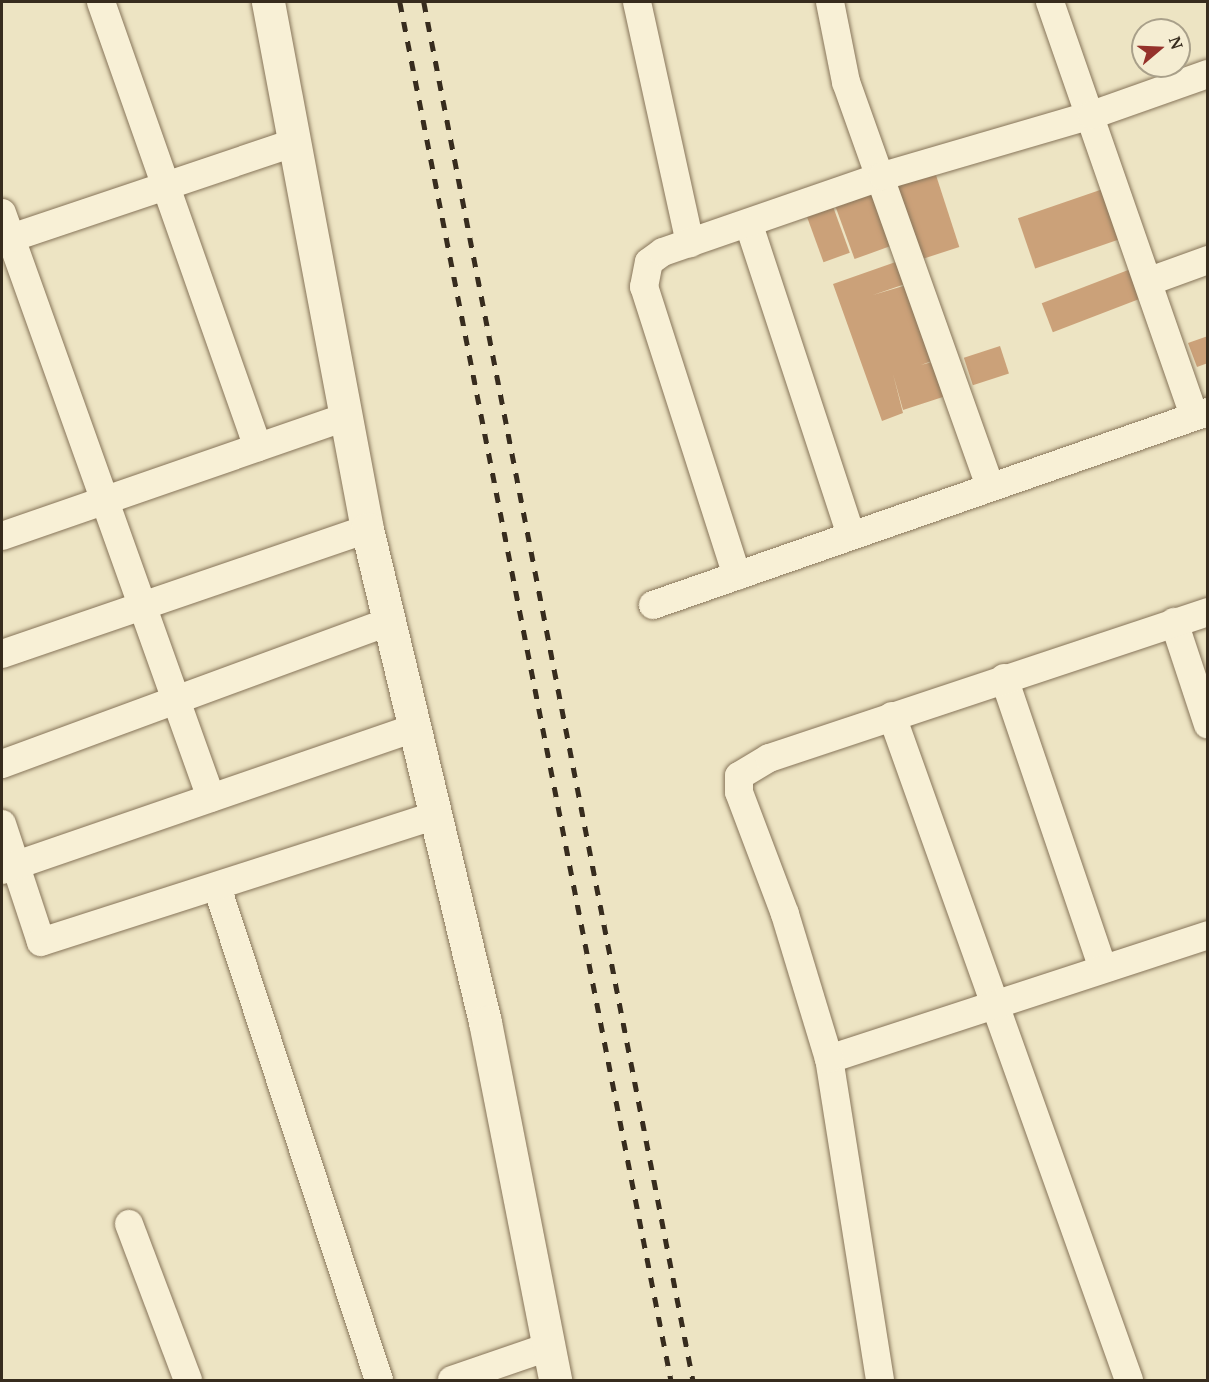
<!DOCTYPE html>
<html>
<head>
<meta charset="utf-8">
<style>
  body { margin:0 }
  #map { position:relative; width:1209px; height:1382px; overflow:hidden; background:#ede4c3; font-family:"PT Serif",serif }
  div>[style] { position:absolute }
  .building>* { inset:0; background:#cba179; transform-origin:0 0 }
  .roads { filter:drop-shadow(0 0 2px #87755a) drop-shadow(0 0 2px #87755a) }
  .street>* { height:28px; margin:-14px; padding:0 14px; transform-origin:14px; border-radius:14px; background:#f8f0d6 }
  .secondary>* { height:33px; margin:-16.5px; padding:0 16.5px; transform-origin:16.5px; border-radius:16.5px; background:#f8f0d6 }
  .rail>* { height:4.5px; margin-top:-2.25px; transform-origin:0; background:repeating-linear-gradient(90deg,#372c1e 0 10px,transparent 0 20px) }
  span { translate:-50% -50%; white-space:nowrap; text-align:center; line-height:1.15; -webkit-text-stroke:4.5px #f5edd2; paint-order:stroke }
  .frame { position:absolute; inset:0; border:3px solid #372c1e; pointer-events:none }
  .north { position:absolute; left:1131px; top:18px; width:60px; height:60px; box-sizing:border-box; background:#f5edd2; border:2px solid #a9a08a; border-radius:50%; rotate:71deg; font-size:16px; font-weight:700; line-height:24px; text-align:center; color:#372c1e }
  .north::after { content:''; display:block; margin:auto; width:21px; height:27px; background:#95322b; clip-path:polygon(50% 0,100% 100%,50% 72%,0 100%) }
</style>
</head>
<body>
<div id="map">
  <div class="building">
    <div style="left:934px;top:169px;width:82px;height:46px;rotate:72deg"></div>
    <div style="left:879px;top:180px;width:66px;height:50px;rotate:70deg"></div>
    <div style="left:1103px;top:189px;width:53px;height:90px;rotate:71deg"></div>
    <div style="left:831px;top:201px;width:55px;height:28px;rotate:70deg"></div>
    <div style="clip-path:polygon(907px 258px,914px 281px,873px 295px,910px 284px,937px 359px,921px 365px,939px 360px,949px 395px,903px 410px,893px 374px,903px 413px,882px 421px,833px 284px)"></div>
    <div style="left:1136px;top:267px;width:31px;height:101px;rotate:69deg"></div>
    <div style="clip-path:polygon(1208px 336px,1208px 363px,1197px 367px,1188px 343px)"></div>
    <div style="left:1000px;top:346px;width:29px;height:38px;rotate:72deg"></div>
  </div>
  <div class="roads">
    <div class="street">
      <div style="left:101px;top:2px;width:472px;rotate:70.6deg"></div>
      <div style="left:637px;top:2px;width:247px;rotate:77.6deg"></div>
      <div style="left:830px;top:2px;width:82px;rotate:78.7deg"></div>
      <div style="left:846px;top:82px;width:429px;rotate:70.4deg"></div>
      <div style="left:1050px;top:2px;width:438px;rotate:70.8deg"></div>
      <div style="left:2px;top:213px;width:621px;rotate:70.34deg"></div>
      <div style="left:749px;top:225px;width:327px;rotate:71.8deg"></div>
      <div style="left:2px;top:241px;width:308px;rotate:-18.6deg"></div>
      <div style="left:1150px;top:281px;width:62px;rotate:-19.9deg"></div>
      <div style="left:2px;top:536px;width:364px;rotate:-19.1deg"></div>
      <div style="left:737px;top:576px;width:304px;rotate:-107.8deg"></div>
      <div style="left:644px;top:287px;width:25px;rotate:-79deg"></div>
      <div style="left:649px;top:262px;width:17px;rotate:-36deg"></div>
      <div style="left:663px;top:252px;width:233px;rotate:-19.1deg"></div>
      <div style="left:883px;top:176px;width:218px;rotate:-16.3deg"></div>
      <div style="left:1092px;top:115px;width:123px;rotate:-19.5deg"></div>
      <div style="left:653px;top:605px;width:588px;rotate:-19.18deg"></div>
      <div style="left:1174px;top:622px;width:108px;rotate:71.7deg"></div>
      <div style="left:2px;top:654px;width:386px;rotate:-18.9deg"></div>
      <div style="left:1004px;top:678px;width:306px;rotate:71.2deg"></div>
      <div style="left:892px;top:716px;width:705px;rotate:70.36deg"></div>
      <div style="left:2px;top:764px;width:411px;rotate:-20.2deg"></div>
      <div style="left:2px;top:824px;width:124px;rotate:71.7deg"></div>
      <div style="left:2px;top:870px;width:433px;rotate:-19deg"></div>
      <div style="left:217px;top:887px;width:519px;rotate:71.81deg"></div>
      <div style="left:41px;top:942px;width:413px;rotate:-17.8deg"></div>
      <div style="left:829px;top:1059px;width:399px;rotate:-18.1deg"></div>
      <div style="left:129px;top:1224px;width:167px;rotate:69.3deg"></div>
      <div style="left:452px;top:1380px;width:102px;rotate:-19deg"></div>
      <div style="left:880px;top:1380px;width:325px;rotate:-99deg"></div>
      <div style="left:829px;top:1059px;width:152px;rotate:-106.9deg"></div>
      <div style="left:785px;top:914px;width:130px;rotate:-110.7deg"></div>
      <div style="left:739px;top:792px;width:16px;rotate:-90deg"></div>
      <div style="left:739px;top:776px;width:35px;rotate:-31deg"></div>
      <div style="left:769px;top:758px;width:463px;rotate:-18.4deg"></div>
    </div>
    <div class="secondary">
      <div style="left:268px;top:2px;width:536px;rotate:79.36deg"></div>
      <div style="left:367px;top:529px;width:507px;rotate:76.54deg"></div>
      <div style="left:485px;top:1022px;width:365px;rotate:78.9deg"></div>
    </div>
  </div>
  <div class="rail">
    <div style="left:400px;top:2px;width:1404px;rotate:78.87deg"></div>
    <div style="left:424px;top:2px;width:1404px;rotate:78.95deg"></div>
  </div>
  <div class="frame"></div>
  <div class="north">N</div>
</div>
</body>
</html>
